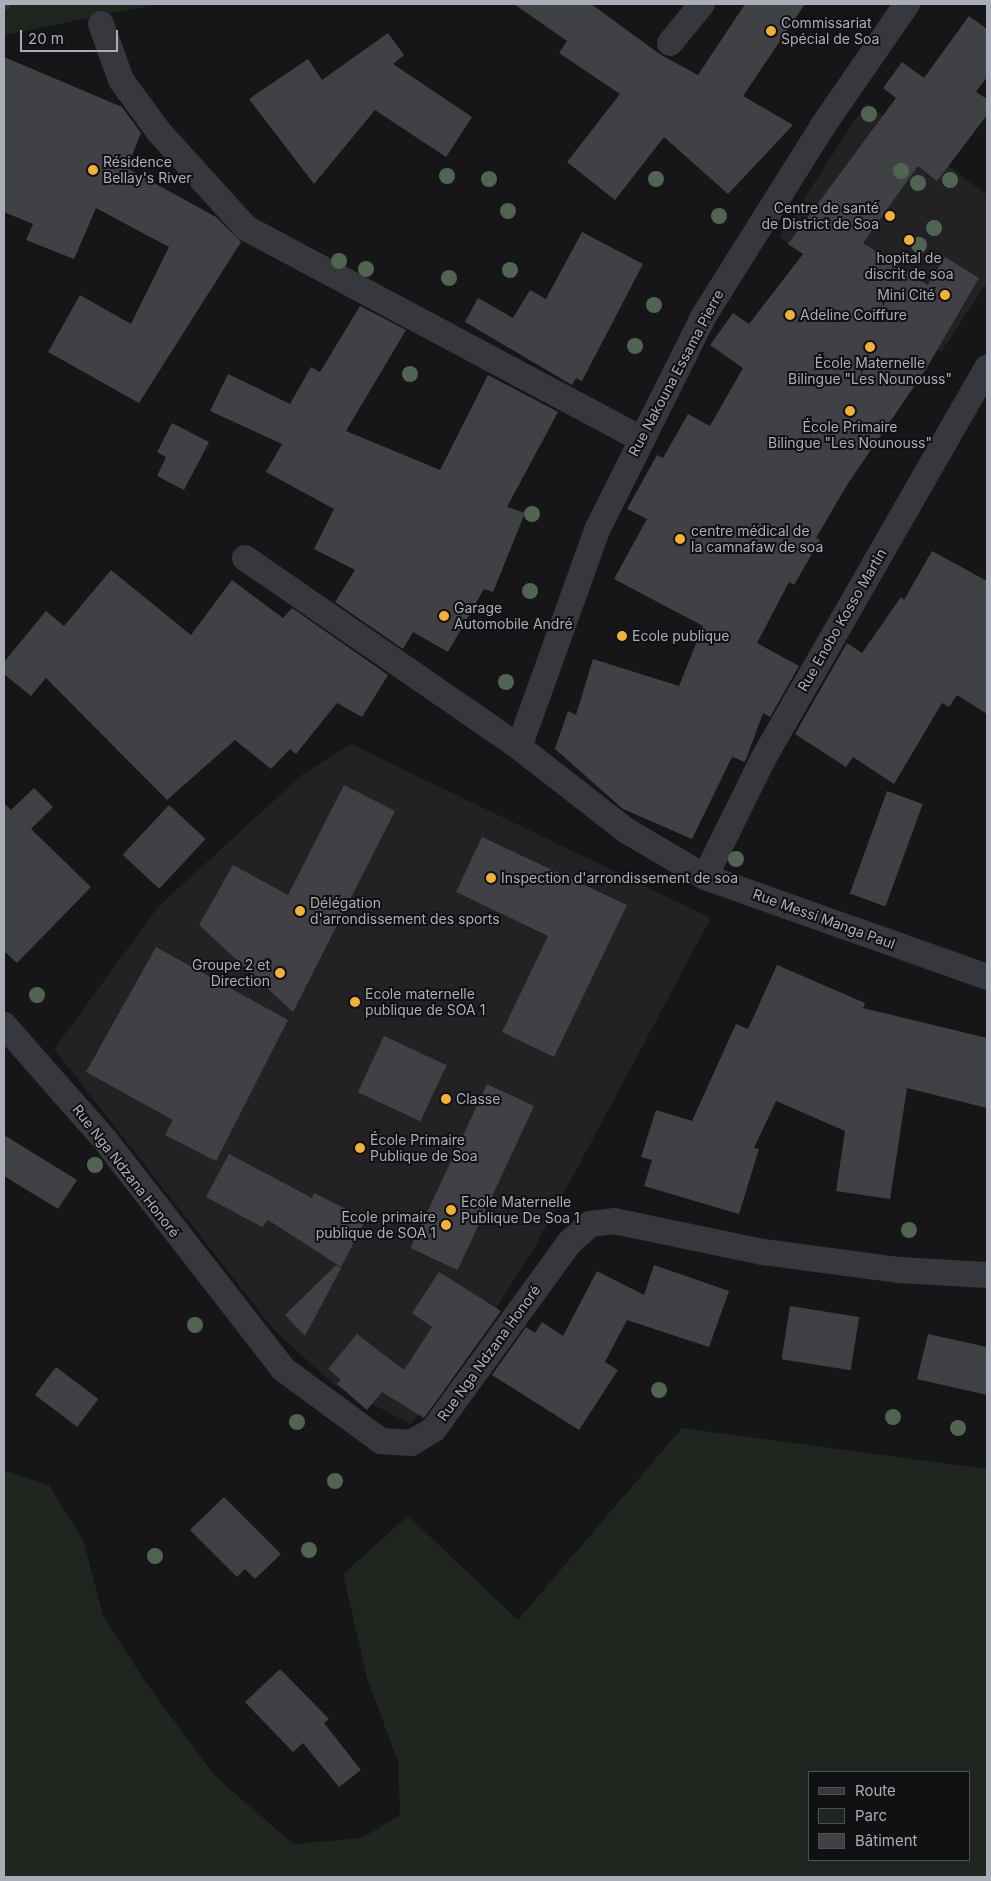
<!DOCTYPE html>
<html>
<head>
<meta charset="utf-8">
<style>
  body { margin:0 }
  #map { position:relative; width:991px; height:1881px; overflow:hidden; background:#161618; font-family:Inter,sans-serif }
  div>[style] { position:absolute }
  .built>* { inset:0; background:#222225 }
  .green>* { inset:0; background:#1e261f }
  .stream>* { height:10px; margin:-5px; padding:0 5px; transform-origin:5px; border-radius:5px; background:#2c353c }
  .building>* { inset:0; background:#404145; transform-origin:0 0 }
  .minor>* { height:26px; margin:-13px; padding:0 13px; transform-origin:13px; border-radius:13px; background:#37383d }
  .trees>* { width:16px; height:16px; margin:-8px; border-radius:50%; background:#506452 }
  .dots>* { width:14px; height:14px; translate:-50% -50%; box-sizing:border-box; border:2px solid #111113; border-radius:50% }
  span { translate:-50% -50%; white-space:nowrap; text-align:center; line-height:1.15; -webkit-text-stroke:4px #111113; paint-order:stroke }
  .poi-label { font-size:14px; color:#a8adb8 }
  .left { translate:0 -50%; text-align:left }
  .right { translate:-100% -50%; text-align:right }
  .street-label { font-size:14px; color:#a8adb8 }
  .frame { position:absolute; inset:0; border:5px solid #a8adb8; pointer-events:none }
  .legend { position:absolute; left:808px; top:1771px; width:162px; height:90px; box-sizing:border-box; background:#111113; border:1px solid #4d4f55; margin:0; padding:6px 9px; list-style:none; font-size:15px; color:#a8adb8 }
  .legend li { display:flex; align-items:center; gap:10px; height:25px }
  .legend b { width:25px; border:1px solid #4d4f55 }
  .scale { position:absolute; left:20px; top:30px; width:98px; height:22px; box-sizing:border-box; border:2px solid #a8adb8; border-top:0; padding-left:6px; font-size:15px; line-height:18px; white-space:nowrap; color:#a8adb8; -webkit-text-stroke:4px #111113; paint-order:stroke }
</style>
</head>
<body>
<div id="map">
  <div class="built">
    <div style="clip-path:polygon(866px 103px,987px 195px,987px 283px,941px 352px,779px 237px)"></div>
    <div style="clip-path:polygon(351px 744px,711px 918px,535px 1247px,470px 1349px,411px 1424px,333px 1384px,274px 1330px,54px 1049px,159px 906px,303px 774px)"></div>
  </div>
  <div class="green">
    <div style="clip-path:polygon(4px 4px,158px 4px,4px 35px)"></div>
    <div style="clip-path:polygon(evenodd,682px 1428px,987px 1469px,987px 1877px,4px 1877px,4px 1470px,49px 1485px,83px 1540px,103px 1615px,144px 1680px,214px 1775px,293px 1844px,362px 1838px,400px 1815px,398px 1762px,367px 1678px,343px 1574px,408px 1516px,518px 1620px,682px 1428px,810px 1772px,970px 1772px,970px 1860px,810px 1860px,810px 1772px)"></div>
  </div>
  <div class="stream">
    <div style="left:4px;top:5px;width:2px;rotate:-27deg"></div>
  </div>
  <div class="building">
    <div style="clip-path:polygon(514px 4px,591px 4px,661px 55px,698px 75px,745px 4px,805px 4px,743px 96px,793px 125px,728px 194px,664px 137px,615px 200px,567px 162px,620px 94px,559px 53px,567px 41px)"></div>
    <div style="clip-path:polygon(969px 16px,987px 29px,987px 77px,976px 92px,987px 99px,987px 115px,937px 181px,918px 166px,863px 243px,928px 285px,945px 257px,979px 278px,926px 369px,847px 485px,816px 538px,820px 540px,794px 585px,789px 582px,757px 643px,799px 666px,770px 717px,763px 713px,745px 762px,732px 757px,692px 839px,623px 809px,555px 749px,568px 711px,576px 715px,593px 659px,679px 686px,703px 626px,614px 579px,647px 519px,627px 509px,657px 455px,663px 458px,688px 414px,710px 426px,743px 368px,710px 345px,733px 313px,749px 324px,803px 254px,788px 244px,896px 98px,883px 88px,902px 62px,924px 78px)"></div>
    <div style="clip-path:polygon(388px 33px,404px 55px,393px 64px,472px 117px,446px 157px,375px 110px,314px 184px,249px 99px,308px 59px,322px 80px)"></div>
    <div style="clip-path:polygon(4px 57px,122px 107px,141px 133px,127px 168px,216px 217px,241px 242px,139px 403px,48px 352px,80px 295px,131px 324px,169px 247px,96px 208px,74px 259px,26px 240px,33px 224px,4px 212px)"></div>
    <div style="clip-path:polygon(582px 232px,643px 264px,582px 381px,576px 378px,572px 385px,465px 322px,478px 298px,513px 318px,530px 290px,546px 299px)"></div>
    <div style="clip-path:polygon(360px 306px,406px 330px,346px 431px,440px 470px,488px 375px,558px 412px,507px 507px,525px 513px,493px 592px,484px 589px,448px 652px,413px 632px,403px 649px,335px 602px,355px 570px,314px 549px,334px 509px,266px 472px,282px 444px,210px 411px,228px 374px,290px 404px,311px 367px,320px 372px)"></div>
    <div style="clip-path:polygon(172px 423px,209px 442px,184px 490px,157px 476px,166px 457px,157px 452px)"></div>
    <div style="clip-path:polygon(932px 551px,987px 581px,987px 714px,957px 695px,949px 707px,942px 703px,894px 784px,853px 757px,846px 767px,795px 734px,847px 643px,862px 653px,901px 597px,904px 600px)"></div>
    <div style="clip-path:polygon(111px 570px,191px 635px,232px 580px,283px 618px,292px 608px,388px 675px,362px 717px,337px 703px,296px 754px,290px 749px,271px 769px,235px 740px,167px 800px,46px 678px,31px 696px,4px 674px,4px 662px,46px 611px,64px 626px)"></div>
    <div style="clip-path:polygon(344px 785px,395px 811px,293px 1012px,199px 925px,233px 865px,288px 895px)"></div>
    <div style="clip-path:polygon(34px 788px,53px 807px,31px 829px,91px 887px,17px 963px,4px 951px,4px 803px,11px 810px)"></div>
    <div style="left:887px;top:791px;width:38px;height:109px;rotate:20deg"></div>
    <div style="left:169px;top:805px;width:50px;height:68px;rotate:43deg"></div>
    <div style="clip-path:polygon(482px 837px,627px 905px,554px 1057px,502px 1032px,548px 936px,456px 892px)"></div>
    <div style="clip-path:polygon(156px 947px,288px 1020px,216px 1161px,165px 1135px,173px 1120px,86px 1072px)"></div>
    <div style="clip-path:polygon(777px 965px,865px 1003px,863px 1008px,987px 1038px,987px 1108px,907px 1088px,890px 1199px,836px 1191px,845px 1131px,776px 1101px,754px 1148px,759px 1149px,739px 1214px,644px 1186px,652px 1160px,641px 1157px,656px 1110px,692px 1121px,736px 1024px,748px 1029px)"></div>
    <div style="left:384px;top:1036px;width:69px;height:62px;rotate:25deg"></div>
    <div style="left:487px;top:1084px;width:52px;height:181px;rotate:25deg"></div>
    <div style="clip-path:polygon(4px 1135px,77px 1180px,58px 1209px,4px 1176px)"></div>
    <div style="clip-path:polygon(229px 1154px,312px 1198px,314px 1193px,366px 1219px,341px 1267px,268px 1220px,262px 1227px,206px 1197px)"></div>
    <div style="clip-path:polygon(336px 1265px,341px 1268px,305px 1336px,285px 1315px)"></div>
    <div style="clip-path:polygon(654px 1265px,729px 1291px,709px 1347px,627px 1320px,605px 1362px,618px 1370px,579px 1430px,492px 1375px,526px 1327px,535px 1333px,542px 1322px,563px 1336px,597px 1271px,644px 1295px)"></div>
    <div style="clip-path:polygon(439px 1272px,501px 1311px,424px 1418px,382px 1392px,367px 1410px,337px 1384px,341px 1380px,328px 1369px,357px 1334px,404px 1370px,432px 1327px,412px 1313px)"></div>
    <div style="left:790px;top:1306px;width:70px;height:54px;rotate:9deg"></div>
    <div style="clip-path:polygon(928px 1334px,987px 1347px,987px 1395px,917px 1379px)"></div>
    <div style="left:56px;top:1367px;width:53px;height:35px;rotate:37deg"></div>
    <div style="clip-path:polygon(224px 1497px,281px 1554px,255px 1579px,245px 1569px,237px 1577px,190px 1530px)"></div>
    <div style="clip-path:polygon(280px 1669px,329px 1719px,324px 1723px,361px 1770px,339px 1787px,303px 1743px,293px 1752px,245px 1702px)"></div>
  </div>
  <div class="minor">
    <div style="left:101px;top:24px;width:59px;rotate:70.3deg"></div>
    <div style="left:121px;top:80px;width:64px;rotate:53.8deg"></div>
    <div style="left:159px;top:132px;width:130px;rotate:47.8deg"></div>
    <div style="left:246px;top:228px;width:446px;rotate:28.1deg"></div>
    <div style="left:670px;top:43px;width:50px;rotate:-50.6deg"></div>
    <div style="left:245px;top:558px;width:333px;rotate:34.6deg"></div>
    <div style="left:519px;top:747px;width:137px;rotate:37.9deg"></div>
    <div style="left:627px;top:831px;width:91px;rotate:30.5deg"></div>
    <div style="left:705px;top:877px;width:299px;rotate:19.5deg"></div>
    <div style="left:519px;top:747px;width:231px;rotate:-70.2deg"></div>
    <div style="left:597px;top:530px;width:238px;rotate:-63.5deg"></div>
    <div style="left:703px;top:317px;width:224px;rotate:-57.9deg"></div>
    <div style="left:822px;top:127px;width:150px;rotate:-55.4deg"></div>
    <div style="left:705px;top:877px;width:131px;rotate:-63.8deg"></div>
    <div style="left:763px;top:759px;width:451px;rotate:-60.2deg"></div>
    <div style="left:4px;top:1025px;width:153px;rotate:48.7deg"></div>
    <div style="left:105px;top:1140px;width:290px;rotate:52.1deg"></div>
    <div style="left:283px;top:1369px;width:122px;rotate:36.3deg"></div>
    <div style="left:381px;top:1441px;width:30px;rotate:4deg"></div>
    <div style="left:411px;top:1443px;width:27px;rotate:-31deg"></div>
    <div style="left:434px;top:1429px;width:230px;rotate:-54deg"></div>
    <div style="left:569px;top:1243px;width:28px;rotate:-42deg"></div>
    <div style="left:590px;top:1224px;width:24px;rotate:-7deg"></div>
    <div style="left:614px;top:1221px;width:152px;rotate:11.8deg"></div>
    <div style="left:763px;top:1252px;width:136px;rotate:7.6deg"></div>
    <div style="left:898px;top:1270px;width:89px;rotate:3.2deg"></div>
  </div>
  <div class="trees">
    <div style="left:869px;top:114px"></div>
    <div style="left:901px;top:171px"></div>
    <div style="left:447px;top:176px"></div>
    <div style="left:489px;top:179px"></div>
    <div style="left:656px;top:179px"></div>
    <div style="left:950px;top:180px"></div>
    <div style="left:918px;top:183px"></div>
    <div style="left:508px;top:211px"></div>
    <div style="left:719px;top:216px"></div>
    <div style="left:934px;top:228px"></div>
    <div style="left:919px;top:245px"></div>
    <div style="left:339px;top:261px"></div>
    <div style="left:366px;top:269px"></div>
    <div style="left:510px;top:270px"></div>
    <div style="left:449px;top:278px"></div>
    <div style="left:654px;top:305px"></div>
    <div style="left:635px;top:346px"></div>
    <div style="left:410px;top:374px"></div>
    <div style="left:532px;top:514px"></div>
    <div style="left:530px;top:591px"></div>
    <div style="left:506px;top:682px"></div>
    <div style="left:736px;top:859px"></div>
    <div style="left:37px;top:995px"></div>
    <div style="left:95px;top:1165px"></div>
    <div style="left:909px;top:1230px"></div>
    <div style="left:195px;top:1325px"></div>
    <div style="left:659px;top:1390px"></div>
    <div style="left:893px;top:1417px"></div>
    <div style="left:297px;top:1422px"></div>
    <div style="left:958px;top:1428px"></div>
    <div style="left:335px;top:1481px"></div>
    <div style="left:309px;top:1550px"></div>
    <div style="left:155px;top:1556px"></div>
  </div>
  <div class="dots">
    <div style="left:771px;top:31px;background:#f2b134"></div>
    <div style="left:93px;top:170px;background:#f2b134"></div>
    <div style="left:890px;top:216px;background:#f2b134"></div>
    <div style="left:909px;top:240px;background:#f2b134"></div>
    <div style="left:945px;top:295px;background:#f2b134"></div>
    <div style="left:790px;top:315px;background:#f2b134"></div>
    <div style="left:870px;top:347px;background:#f2b134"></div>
    <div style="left:850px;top:411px;background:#f2b134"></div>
    <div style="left:680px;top:539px;background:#f2b134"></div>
    <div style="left:444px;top:616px;background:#f2b134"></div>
    <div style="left:622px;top:636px;background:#f2b134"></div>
    <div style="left:491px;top:878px;background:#f2b134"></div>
    <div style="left:300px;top:911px;background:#f2b134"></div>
    <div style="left:280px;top:973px;background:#f2b134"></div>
    <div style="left:355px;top:1002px;background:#f2b134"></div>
    <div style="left:446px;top:1099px;background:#f2b134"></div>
    <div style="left:360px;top:1148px;background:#f2b134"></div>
    <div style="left:451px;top:1210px;background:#f2b134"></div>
    <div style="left:446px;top:1225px;background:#f2b134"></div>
  </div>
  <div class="poi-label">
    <span class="left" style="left:781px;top:31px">Commissariat<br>Spécial de Soa</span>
    <span class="left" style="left:103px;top:170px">Résidence<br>Bellay's River</span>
    <span class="right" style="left:879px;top:216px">Centre de santé<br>de District de Soa</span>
    <span style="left:909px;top:266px">hopital de<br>discrit de soa</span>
    <span class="right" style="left:935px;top:295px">Mini Cité</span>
    <span class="left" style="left:800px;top:315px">Adeline Coiffure</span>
    <span style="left:870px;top:371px">École Maternelle<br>Bilingue "Les Nounouss"</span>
    <span style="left:850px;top:435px">École Primaire<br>Bilingue "Les Nounouss"</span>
    <span class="left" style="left:691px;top:539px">centre médical de<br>la camnafaw de soa</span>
    <span class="left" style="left:454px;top:616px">Garage<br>Automobile André</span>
    <span class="left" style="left:632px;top:636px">Ecole publique</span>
    <span class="left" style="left:501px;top:878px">Inspection d'arrondissement de soa</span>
    <span class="left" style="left:310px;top:911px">Délégation<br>d'arrondissement des sports</span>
    <span class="right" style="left:270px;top:973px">Groupe 2 et<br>Direction</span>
    <span class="left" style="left:365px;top:1002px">Ecole maternelle<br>publique de SOA 1</span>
    <span class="left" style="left:456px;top:1099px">Classe</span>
    <span class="left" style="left:370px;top:1148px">École Primaire<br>Publique de Soa</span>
    <span class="left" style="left:461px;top:1210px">Ecole Maternelle<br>Publique De Soa 1</span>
    <span class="right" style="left:436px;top:1225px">Ecole primaire<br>publique de SOA 1</span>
  </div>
  <div class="street-label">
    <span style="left:676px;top:373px;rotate:-62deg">Rue Nakouna Essama Pierre</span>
    <span style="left:842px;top:620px;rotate:-60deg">Rue Enobo Kosso Martin</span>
    <span style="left:824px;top:919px;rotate:20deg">Rue Messi Manga Paul</span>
    <span style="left:126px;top:1171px;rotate:52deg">Rue Nga Ndzana Honoré</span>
    <span style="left:489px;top:1353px;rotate:-54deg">Rue Nga Ndzana Honoré</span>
  </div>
  <div class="frame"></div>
  <ul class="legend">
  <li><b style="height:6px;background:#37383d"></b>Route</li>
  <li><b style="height:14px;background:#1e261f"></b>Parc</li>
  <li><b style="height:14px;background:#404145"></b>Bâtiment</li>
  </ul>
  <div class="scale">20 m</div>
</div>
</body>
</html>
